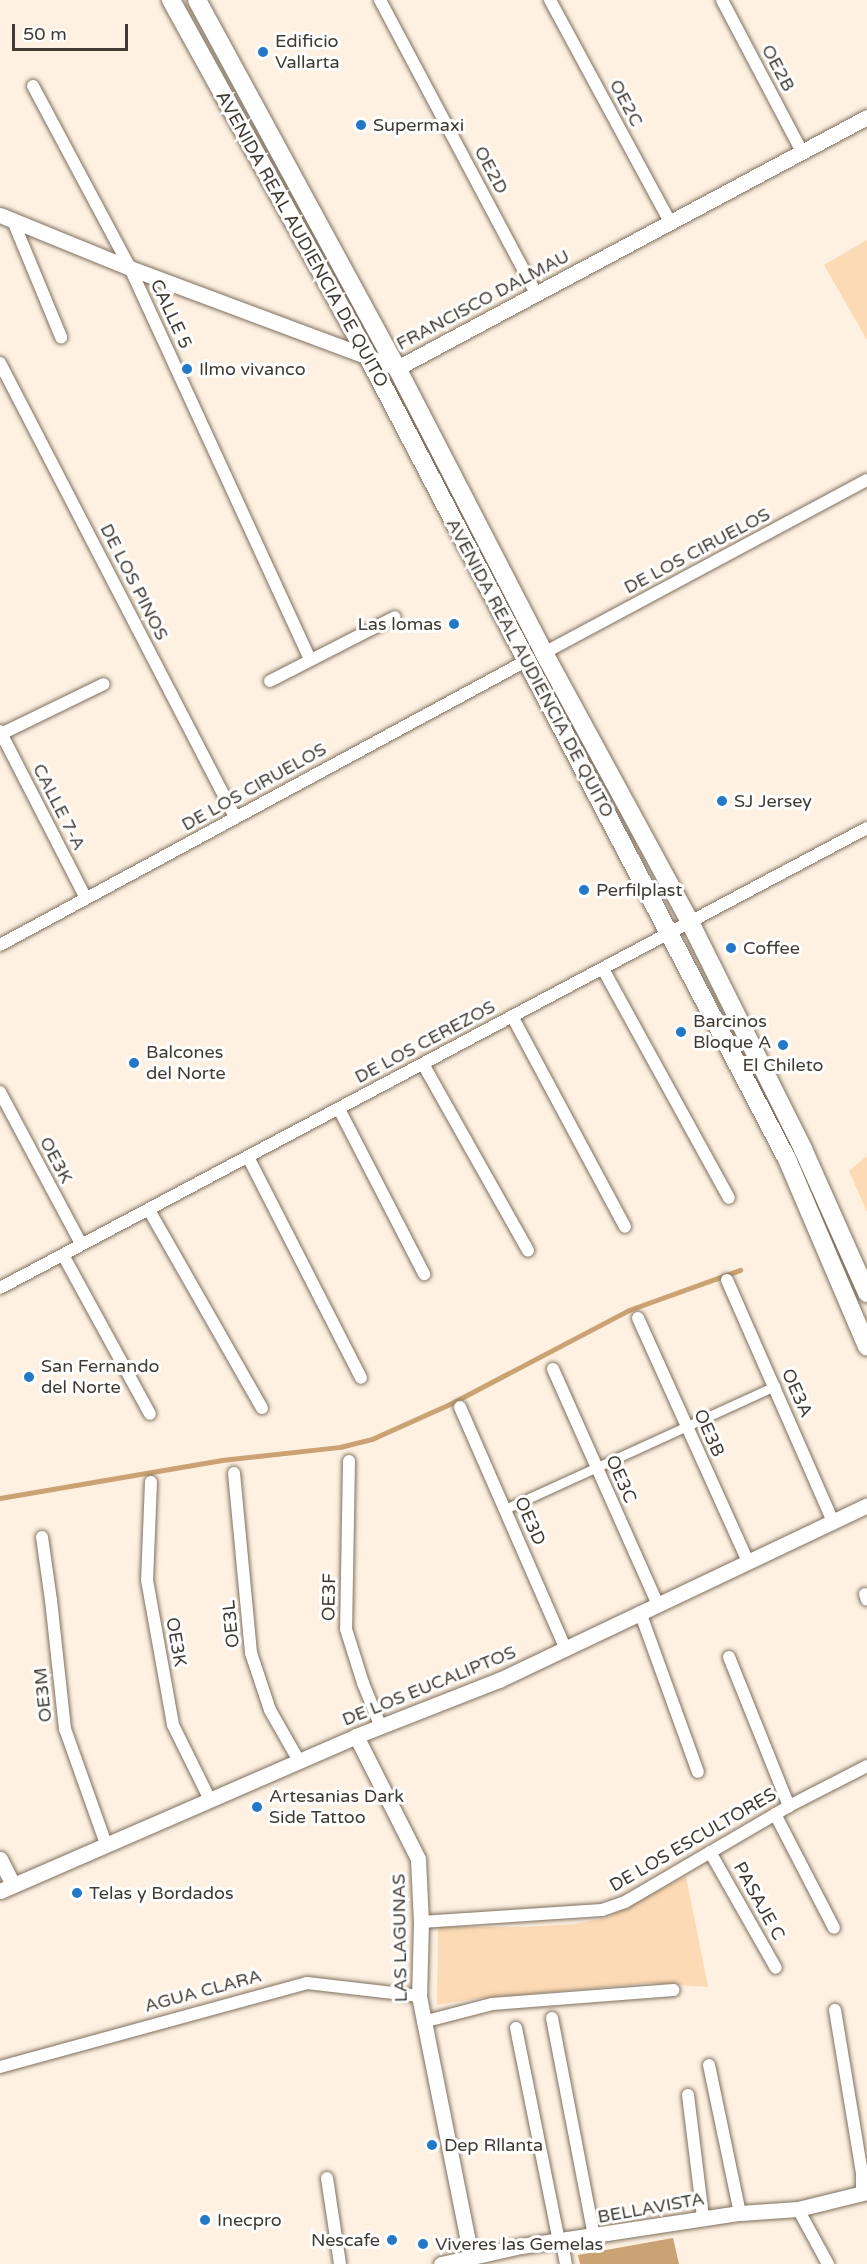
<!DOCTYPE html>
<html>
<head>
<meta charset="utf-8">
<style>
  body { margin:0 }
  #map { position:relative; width:867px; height:2264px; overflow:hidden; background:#fef1e1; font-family:"Varela Round",sans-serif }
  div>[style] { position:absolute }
  .green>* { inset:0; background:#fcdab5 }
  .water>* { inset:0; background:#cba273 }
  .stream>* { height:4.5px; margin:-2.25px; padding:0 2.25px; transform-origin:2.25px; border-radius:2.25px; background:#cba273 }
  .roads { filter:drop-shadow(0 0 2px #7e6f5e) drop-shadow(0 0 2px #7e6f5e) }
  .pedestrian>* { height:9px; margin:-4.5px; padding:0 4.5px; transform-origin:4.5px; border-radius:4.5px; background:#fff }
  .minor>* { height:12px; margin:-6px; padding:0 6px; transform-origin:6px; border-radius:6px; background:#fff }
  .tertiary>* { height:15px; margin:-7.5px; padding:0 7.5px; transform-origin:7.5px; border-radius:7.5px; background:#fff }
  .secondary>* { height:18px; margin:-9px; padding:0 9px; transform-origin:9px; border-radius:9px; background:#fff }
  .dots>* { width:16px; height:16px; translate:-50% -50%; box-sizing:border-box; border:3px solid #fff; border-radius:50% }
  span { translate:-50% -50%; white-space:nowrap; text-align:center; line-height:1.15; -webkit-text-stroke:6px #fff; paint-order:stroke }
  .poi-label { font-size:18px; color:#413a33 }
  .left { translate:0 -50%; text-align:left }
  .right { translate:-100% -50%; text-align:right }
  .street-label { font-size:18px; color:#413a33 }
  .scale { position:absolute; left:12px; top:24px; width:116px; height:27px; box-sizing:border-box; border:3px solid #413a33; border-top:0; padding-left:8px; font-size:18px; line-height:21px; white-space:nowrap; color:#413a33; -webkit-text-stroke:4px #fff; paint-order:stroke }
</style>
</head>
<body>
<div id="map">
  <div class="green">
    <div style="clip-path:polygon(867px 240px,867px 340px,824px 265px)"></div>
    <div style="clip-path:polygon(867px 1156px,867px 1212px,849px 1171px)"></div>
    <div style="clip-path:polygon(686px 1876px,708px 1987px,649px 1983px,474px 1999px,437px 2005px,438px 1927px,525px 1927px,575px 1924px,606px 1918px)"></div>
  </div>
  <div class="water">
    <div style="clip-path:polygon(673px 2238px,679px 2264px,580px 2264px,578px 2255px)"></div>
  </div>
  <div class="stream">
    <div style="left:0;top:1498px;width:225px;rotate:-9.7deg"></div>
    <div style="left:222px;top:1460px;width:119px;rotate:-6.3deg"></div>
    <div style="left:340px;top:1447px;width:33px;rotate:-14deg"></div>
    <div style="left:372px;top:1439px;width:85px;rotate:-24.2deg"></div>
    <div style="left:450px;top:1404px;width:202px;rotate:-27.7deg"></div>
    <div style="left:629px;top:1310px;width:118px;rotate:-19.8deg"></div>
  </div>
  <div class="roads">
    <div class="pedestrian">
      <div style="left:505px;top:1509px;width:297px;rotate:-24.5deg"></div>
    </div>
    <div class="minor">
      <div style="left:380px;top:0;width:332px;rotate:62deg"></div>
      <div style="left:550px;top:0;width:252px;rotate:61.6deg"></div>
      <div style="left:722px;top:0;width:172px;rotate:62.2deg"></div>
      <div style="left:33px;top:86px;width:206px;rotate:61.9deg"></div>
      <div style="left:130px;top:268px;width:431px;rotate:65.3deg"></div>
      <div style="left:13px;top:221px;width:126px;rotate:67.5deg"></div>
      <div style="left:0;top:363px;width:511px;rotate:62.63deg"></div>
      <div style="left:544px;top:653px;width:366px;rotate:-28.2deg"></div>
      <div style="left:270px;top:681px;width:140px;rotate:-27.1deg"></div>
      <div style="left:0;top:731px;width:188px;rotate:62.8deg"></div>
      <div style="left:1px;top:734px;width:114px;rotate:-25.9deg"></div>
      <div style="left:0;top:945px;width:598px;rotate:-28.37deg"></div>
      <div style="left:603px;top:969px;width:261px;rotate:61.2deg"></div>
      <div style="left:512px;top:1016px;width:239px;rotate:61.8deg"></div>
      <div style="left:423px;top:1064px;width:214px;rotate:60.6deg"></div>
      <div style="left:0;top:1092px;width:172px;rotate:61.9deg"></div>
      <div style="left:339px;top:1109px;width:186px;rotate:62.7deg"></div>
      <div style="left:248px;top:1157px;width:248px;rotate:62.9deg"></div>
      <div style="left:149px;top:1210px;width:228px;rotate:60.3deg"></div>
      <div style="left:63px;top:1255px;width:181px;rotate:61.3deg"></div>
      <div style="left:727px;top:1280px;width:264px;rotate:66.3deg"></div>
      <div style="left:0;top:1288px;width:981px;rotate:-27.95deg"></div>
      <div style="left:638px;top:1318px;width:268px;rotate:65.7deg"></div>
      <div style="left:553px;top:1369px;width:256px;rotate:66deg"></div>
      <div style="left:460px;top:1407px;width:265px;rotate:66.4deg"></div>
      <div style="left:349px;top:1461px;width:168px;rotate:91deg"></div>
      <div style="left:346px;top:1629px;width:57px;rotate:72.5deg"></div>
      <div style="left:363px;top:1683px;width:48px;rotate:67.8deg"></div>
      <div style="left:234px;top:1473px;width:181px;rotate:84.6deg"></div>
      <div style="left:251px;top:1653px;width:60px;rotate:71.6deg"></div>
      <div style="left:270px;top:1710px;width:59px;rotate:60.4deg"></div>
      <div style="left:151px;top:1482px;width:98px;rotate:92.3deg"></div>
      <div style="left:147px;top:1580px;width:147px;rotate:79.8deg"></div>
      <div style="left:173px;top:1725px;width:84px;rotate:63.7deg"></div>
      <div style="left:42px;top:1537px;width:64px;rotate:81.9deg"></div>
      <div style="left:51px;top:1600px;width:130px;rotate:83.8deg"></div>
      <div style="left:65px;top:1729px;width:122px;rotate:70.4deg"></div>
      <div style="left:865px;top:1594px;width:6px;rotate:72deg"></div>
      <div style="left:640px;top:1612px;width:170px;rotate:70.1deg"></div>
      <div style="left:729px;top:1657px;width:161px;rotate:68.1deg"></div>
      <div style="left:775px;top:1814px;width:128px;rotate:62.6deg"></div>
      <div style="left:710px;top:1852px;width:133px;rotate:60.4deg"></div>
      <div style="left:421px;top:1922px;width:181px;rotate:-3.8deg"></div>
      <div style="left:602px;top:1910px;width:24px;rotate:-19deg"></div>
      <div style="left:625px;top:1902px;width:190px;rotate:-30.3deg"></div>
      <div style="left:789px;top:1806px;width:88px;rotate:-27.1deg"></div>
      <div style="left:835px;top:2010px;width:165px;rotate:80.6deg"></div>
      <div style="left:862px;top:2173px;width:20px;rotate:90deg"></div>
      <div style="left:552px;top:2018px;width:223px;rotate:79.1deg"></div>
      <div style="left:423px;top:2022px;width:71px;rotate:-14.6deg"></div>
      <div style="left:492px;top:2004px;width:182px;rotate:-4.4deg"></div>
      <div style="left:516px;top:2028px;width:218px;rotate:78.6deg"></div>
      <div style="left:709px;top:2065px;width:151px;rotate:78.2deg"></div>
      <div style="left:0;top:2067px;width:318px;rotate:-15.3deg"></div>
      <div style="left:307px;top:1983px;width:113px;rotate:6.6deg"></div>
      <div style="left:688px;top:2095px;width:124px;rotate:83deg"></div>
      <div style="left:327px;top:2178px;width:87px;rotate:81.4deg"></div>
      <div style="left:798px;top:2209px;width:63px;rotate:61.4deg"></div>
      <div style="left:562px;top:2242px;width:22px;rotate:80deg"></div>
    </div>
    <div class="tertiary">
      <div style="left:0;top:215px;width:140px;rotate:22.2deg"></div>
      <div style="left:130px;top:268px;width:285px;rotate:20.5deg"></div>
      <div style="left:397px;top:368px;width:533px;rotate:-28.1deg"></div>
      <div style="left:356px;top:1736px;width:138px;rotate:63.2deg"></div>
      <div style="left:418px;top:1859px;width:63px;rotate:87.3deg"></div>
      <div style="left:421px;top:1922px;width:74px;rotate:91.5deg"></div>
      <div style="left:419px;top:1996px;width:266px;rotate:78.7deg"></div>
      <div style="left:0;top:1859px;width:29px;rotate:63deg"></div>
      <div style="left:0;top:1891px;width:388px;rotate:-23.5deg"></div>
      <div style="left:356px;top:1736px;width:154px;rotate:-21.4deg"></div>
      <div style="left:499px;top:1680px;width:407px;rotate:-25.4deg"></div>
      <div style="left:441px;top:2264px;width:82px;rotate:-12.7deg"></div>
      <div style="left:521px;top:2246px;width:221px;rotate:-8.6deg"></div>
      <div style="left:740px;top:2213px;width:58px;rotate:-3.9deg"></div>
      <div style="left:798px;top:2209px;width:71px;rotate:-13.8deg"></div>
    </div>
    <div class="secondary">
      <div style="left:171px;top:0;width:408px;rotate:61.1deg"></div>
      <div style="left:368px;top:357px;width:905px;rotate:62.42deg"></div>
      <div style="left:787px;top:1159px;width:204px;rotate:66.9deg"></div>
      <div style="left:197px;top:0;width:419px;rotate:61.5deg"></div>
      <div style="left:397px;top:368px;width:321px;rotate:62.7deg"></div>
      <div style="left:544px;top:653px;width:306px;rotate:61.5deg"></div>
      <div style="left:690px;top:922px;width:254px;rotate:63.5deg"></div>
      <div style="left:803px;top:1149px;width:158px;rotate:66deg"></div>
    </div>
  </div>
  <div class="dots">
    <div style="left:263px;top:52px;background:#2379c7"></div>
    <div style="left:361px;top:125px;background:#2379c7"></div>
    <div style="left:187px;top:369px;background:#2379c7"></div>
    <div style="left:454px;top:624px;background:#2379c7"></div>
    <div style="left:722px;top:801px;background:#2379c7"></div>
    <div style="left:584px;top:890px;background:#2379c7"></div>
    <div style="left:731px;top:948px;background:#2379c7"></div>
    <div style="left:681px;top:1032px;background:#2379c7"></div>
    <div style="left:783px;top:1045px;background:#2379c7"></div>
    <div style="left:134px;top:1063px;background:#2379c7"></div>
    <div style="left:29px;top:1377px;background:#2379c7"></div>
    <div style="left:257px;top:1807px;background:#2379c7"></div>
    <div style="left:77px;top:1893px;background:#2379c7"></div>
    <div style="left:432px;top:2145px;background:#2379c7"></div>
    <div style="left:205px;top:2220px;background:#2379c7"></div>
    <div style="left:392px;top:2240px;background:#2379c7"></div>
    <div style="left:423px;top:2244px;background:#2379c7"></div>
  </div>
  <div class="poi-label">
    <span class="left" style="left:275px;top:52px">Edificio<br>Vallarta</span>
    <span class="left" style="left:373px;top:125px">Supermaxi</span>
    <span class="left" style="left:199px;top:369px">Ilmo vivanco</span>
    <span class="right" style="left:442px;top:624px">Las lomas</span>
    <span class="left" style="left:734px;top:801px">SJ Jersey</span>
    <span class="left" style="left:596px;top:890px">Perfilplast</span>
    <span class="left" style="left:743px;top:948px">Coffee</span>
    <span class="left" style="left:693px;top:1032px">Barcinos<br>Bloque A</span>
    <span class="left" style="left:146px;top:1063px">Balcones<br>del Norte</span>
    <span style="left:783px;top:1065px">El Chileto</span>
    <span class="left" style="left:41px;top:1377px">San Fernando<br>del Norte</span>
    <span class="left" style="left:269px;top:1807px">Artesanias Dark<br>Side Tattoo</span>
    <span class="left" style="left:89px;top:1893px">Telas y Bordados</span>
    <span class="left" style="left:444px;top:2145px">Dep Rllanta</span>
    <span class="left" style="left:217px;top:2220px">Inecpro</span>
    <span class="right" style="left:380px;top:2240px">Nescafe</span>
    <span class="left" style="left:435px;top:2244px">Viveres las Gemelas</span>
  </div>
  <div class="street-label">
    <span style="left:778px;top:68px;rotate:62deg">OE2B</span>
    <span style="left:626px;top:103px;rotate:62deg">OE2C</span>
    <span style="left:491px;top:170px;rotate:62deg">OE2D</span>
    <span style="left:302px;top:239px;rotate:61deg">AVENIDA REAL AUDIENCIA DE QUITO</span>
    <span style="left:483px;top:300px;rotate:-28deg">FRANCISCO DALMAU</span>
    <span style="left:171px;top:314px;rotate:65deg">CALLE 5</span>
    <span style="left:697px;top:551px;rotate:-28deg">DE LOS CIRUELOS</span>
    <span style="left:134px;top:582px;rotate:63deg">DE LOS PINOS</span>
    <span style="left:530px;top:668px;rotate:62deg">AVENIDA REAL AUDIENCIA DE QUITO</span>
    <span style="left:254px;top:787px;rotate:-29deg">DE LOS CIRUELOS</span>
    <span style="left:59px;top:807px;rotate:63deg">CALLE 7-A</span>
    <span style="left:425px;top:1042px;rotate:-28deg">DE LOS CEREZOS</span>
    <span style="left:56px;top:1160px;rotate:62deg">OE3K</span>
    <span style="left:797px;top:1393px;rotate:66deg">OE3A</span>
    <span style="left:709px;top:1433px;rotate:66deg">OE3B</span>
    <span style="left:621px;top:1479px;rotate:66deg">OE3C</span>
    <span style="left:530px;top:1521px;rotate:66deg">OE3D</span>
    <span style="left:329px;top:1597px;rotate:-89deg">OE3F</span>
    <span style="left:231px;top:1624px;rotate:-96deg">OE3L</span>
    <span style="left:176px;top:1642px;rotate:80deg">OE3K</span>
    <span style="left:429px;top:1686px;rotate:-22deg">DE LOS EUCALIPTOS</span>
    <span style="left:43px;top:1695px;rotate:-96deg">OE3M</span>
    <span style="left:693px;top:1840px;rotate:-30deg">DE LOS ESCULTORES</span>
    <span style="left:759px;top:1901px;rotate:61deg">PASAJE C</span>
    <span style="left:400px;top:1938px;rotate:-91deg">LAS LAGUNAS</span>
    <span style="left:203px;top:1991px;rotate:-15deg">AGUA CLARA</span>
    <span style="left:651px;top:2208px;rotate:-10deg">BELLAVISTA</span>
  </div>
  <div class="scale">50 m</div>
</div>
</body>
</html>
